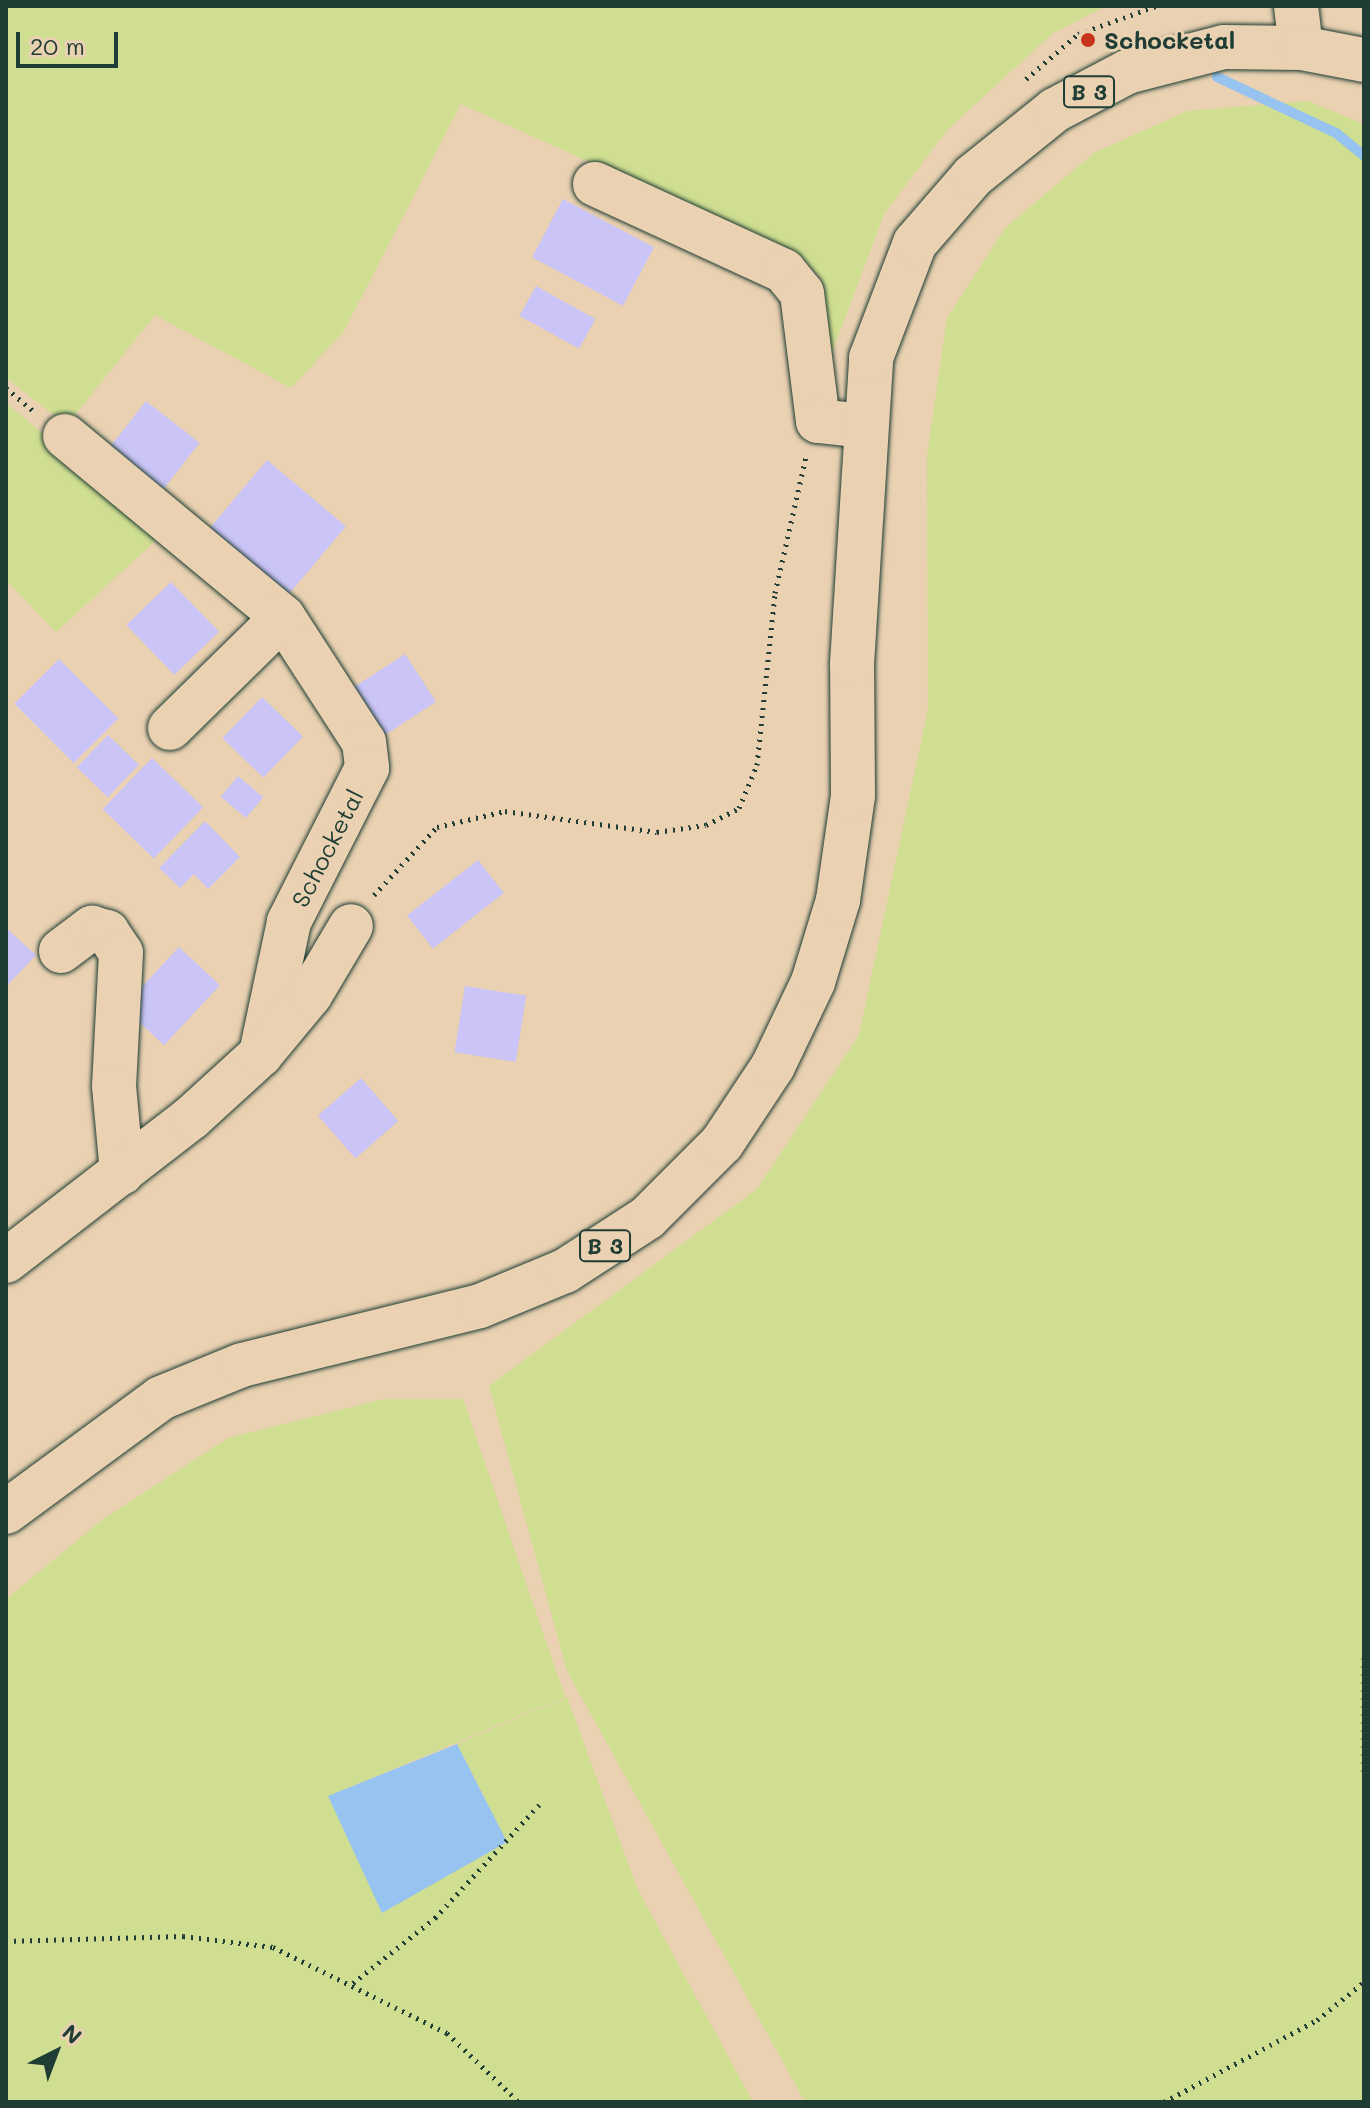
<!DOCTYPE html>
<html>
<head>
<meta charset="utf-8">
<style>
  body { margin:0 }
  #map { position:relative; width:1370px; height:2108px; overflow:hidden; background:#e9d1b1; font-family:Mali,sans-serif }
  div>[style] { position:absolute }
  .green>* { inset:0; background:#cfde91 }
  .water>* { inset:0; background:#96c3f0 }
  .stream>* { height:10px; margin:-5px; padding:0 5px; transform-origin:5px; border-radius:5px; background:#96c3f0 }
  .building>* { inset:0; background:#cac4f7; transform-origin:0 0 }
  .path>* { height:5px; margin-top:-2.5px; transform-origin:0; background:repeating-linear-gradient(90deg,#1f3d34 0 2px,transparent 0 8px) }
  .roads { filter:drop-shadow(0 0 2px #1f3d34) drop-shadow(0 0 2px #1f3d34) }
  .minor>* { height:44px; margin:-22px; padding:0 22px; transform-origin:22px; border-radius:22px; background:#e9d1b1 }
  .major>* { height:44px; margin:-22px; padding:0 22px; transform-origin:22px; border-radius:22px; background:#e9d1b1 }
  .dots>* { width:22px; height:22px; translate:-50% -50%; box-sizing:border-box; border:4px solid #e9d1b1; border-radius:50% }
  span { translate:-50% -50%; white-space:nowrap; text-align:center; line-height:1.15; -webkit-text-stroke:6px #e9d1b1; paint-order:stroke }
  .shield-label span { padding:2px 6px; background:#e9d1b1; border:2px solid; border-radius:6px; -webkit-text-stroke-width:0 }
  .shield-label { font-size:22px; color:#1f3d34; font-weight:700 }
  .poi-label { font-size:24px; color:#1f3d34; font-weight:700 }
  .left { translate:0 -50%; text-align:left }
  .street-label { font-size:24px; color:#1f3d34 }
  .frame { position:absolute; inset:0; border:8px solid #1f3d34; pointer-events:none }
  .north { position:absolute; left:16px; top:2012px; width:80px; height:80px; -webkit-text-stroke:6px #e9d1b1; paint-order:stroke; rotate:42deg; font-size:22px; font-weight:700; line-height:32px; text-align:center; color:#1f3d34 }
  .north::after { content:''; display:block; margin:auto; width:28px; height:36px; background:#1f3d34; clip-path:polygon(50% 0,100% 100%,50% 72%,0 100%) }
  .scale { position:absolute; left:16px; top:32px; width:102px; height:36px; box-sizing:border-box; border:4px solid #1f3d34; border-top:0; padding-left:10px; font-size:24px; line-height:28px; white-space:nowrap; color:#1f3d34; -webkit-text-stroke:6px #e9d1b1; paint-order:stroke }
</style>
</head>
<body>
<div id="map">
  <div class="green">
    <div style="clip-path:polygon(6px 6px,1106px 6px,1053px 33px,946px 131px,884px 214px,823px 377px,822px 279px,801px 258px,461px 104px,344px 331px,291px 388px,155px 315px,67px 425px,6px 378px)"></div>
    <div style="clip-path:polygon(1308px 101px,1364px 124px,1364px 2102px,805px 2102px,567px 1671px,489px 1386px,757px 1189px,859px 1035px,928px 709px,927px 456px,947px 318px,1005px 228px,1094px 153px,1187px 111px)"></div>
    <div style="clip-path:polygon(6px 403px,164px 533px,56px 632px,6px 580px)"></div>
    <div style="clip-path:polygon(384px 1399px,463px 1399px,565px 1697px,329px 1796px,382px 1912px,507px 1842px,457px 1744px,567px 1697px,637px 1888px,753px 2102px,6px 2102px,6px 1599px,102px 1520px,228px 1438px)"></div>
  </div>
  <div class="water">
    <div style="clip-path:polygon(457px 1744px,507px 1842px,382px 1913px,328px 1796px)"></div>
  </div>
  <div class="stream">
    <div style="left:1217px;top:77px;width:132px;rotate:25.2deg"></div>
    <div style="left:1336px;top:133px;width:36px;rotate:39deg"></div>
  </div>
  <div class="building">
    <div style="left:563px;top:199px;width:103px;height:66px;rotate:28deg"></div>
    <div style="left:536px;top:286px;width:68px;height:34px;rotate:29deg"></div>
    <div style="left:146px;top:401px;width:68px;height:65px;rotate:38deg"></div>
    <div style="left:267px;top:460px;width:103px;height:95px;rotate:40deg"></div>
    <div style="left:171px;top:582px;width:69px;height:62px;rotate:46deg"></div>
    <div style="left:405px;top:654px;width:57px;height:61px;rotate:57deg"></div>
    <div style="left:59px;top:659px;width:84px;height:63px;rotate:45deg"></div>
    <div style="left:262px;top:697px;width:57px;height:57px;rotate:44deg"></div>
    <div style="left:108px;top:735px;width:43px;height:45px;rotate:44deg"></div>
    <div style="left:152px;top:758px;width:71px;height:71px;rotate:44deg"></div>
    <div style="left:238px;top:776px;width:33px;height:27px;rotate:40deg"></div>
    <div style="clip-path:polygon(205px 821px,240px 857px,208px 889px,194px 874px,180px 888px,159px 868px)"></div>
    <div style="left:478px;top:860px;width:42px;height:90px;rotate:52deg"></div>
    <div style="clip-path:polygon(6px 928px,36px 955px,6px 987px)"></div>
    <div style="left:179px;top:947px;width:56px;height:82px;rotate:43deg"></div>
    <div style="left:465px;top:986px;width:62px;height:67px;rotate:9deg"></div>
    <div style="left:361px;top:1078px;width:57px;height:57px;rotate:49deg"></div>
  </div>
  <div class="path">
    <div style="left:1026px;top:79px;width:69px;rotate:-40.9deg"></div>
    <div style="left:1078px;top:34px;width:83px;rotate:-19.7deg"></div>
    <div style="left:6px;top:388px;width:39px;rotate:40deg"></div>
    <div style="left:374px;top:895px;width:93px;rotate:-47.2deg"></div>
    <div style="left:437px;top:827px;width:70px;rotate:-13.2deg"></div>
    <div style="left:505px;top:811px;width:153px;rotate:7.9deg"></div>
    <div style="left:657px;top:832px;width:49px;rotate:-8.1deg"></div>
    <div style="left:706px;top:825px;width:37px;rotate:-27deg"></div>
    <div style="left:739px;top:808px;width:47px;rotate:-67.3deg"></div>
    <div style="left:757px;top:765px;width:173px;rotate:-84deg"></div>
    <div style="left:775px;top:593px;width:139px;rotate:-77.2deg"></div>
    <div style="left:1364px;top:1658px;width:119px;rotate:90deg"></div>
    <div style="left:6px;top:1941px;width:177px;rotate:-1.6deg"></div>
    <div style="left:183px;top:1936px;width:91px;rotate:7deg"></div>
    <div style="left:273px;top:1947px;width:194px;rotate:26.3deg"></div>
    <div style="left:447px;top:2033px;width:100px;rotate:43.8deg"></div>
    <div style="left:353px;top:1983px;width:105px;rotate:-38.4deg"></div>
    <div style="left:435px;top:1918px;width:154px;rotate:-47.4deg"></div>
    <div style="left:1164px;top:2102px;width:174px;rotate:-28.2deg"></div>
    <div style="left:1317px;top:2020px;width:60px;rotate:-39deg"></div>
  </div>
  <div class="roads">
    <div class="minor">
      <div style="left:1296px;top:6px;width:42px;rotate:83.2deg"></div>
      <div style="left:595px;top:184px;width:208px;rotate:24.7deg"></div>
      <div style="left:784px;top:271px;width:28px;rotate:51deg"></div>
      <div style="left:802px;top:293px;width:129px;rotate:82.9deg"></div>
      <div style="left:818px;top:421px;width:46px;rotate:6.2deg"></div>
      <div style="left:65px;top:436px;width:283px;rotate:39.7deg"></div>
      <div style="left:283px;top:617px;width:149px;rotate:57.1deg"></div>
      <div style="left:364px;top:742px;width:26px;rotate:83deg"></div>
      <div style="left:367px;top:768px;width:173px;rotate:116.9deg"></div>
      <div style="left:289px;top:922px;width:135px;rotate:102deg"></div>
      <div style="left:170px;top:728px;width:158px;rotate:-44.5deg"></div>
      <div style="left:61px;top:951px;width:39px;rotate:-37deg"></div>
      <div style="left:92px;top:928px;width:16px;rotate:15deg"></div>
      <div style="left:107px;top:932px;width:25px;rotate:56deg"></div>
      <div style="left:121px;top:953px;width:133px;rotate:93deg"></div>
      <div style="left:114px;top:1086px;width:87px;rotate:84.7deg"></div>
      <div style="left:6px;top:1261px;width:234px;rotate:-37.7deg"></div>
      <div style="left:191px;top:1118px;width:95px;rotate:-42.4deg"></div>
      <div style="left:261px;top:1054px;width:77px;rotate:-50.3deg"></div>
      <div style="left:310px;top:995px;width:80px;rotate:-59.3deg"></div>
    </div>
    <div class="major">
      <div style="left:6px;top:1512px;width:192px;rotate:-36.3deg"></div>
      <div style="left:161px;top:1398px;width:87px;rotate:-22.2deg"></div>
      <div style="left:242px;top:1365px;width:245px;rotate:-13.9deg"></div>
      <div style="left:480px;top:1306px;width:92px;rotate:-22.4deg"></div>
      <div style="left:565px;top:1271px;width:98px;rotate:-32.9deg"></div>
      <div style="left:647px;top:1218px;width:106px;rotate:-45deg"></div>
      <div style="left:722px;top:1143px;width:92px;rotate:-56.5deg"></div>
      <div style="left:773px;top:1066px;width:93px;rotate:-64.5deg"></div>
      <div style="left:813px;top:982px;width:86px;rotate:-73deg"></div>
      <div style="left:838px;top:900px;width:105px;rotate:-81.8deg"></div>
      <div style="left:853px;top:796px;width:132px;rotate:-90.4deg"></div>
      <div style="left:852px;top:664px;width:307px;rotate:-86.4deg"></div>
      <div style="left:871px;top:358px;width:123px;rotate:-69.1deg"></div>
      <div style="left:915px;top:243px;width:89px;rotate:-49.1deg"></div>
      <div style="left:973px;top:176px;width:105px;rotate:-38.8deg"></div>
      <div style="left:1055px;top:110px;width:81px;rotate:-27.8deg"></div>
      <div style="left:1127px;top:72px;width:100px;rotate:-14.5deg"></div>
      <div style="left:1224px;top:47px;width:77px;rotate:0.7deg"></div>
      <div style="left:1301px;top:48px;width:64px;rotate:10.8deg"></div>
    </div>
  </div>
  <div class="dots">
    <div style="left:1088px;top:40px;background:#c8321e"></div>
  </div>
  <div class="shield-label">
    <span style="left:1089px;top:92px">B 3</span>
    <span style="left:605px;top:1246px">B 3</span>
  </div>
  <div class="poi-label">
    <span class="left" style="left:1104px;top:40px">Schocketal</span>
  </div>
  <div class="street-label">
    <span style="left:327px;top:848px;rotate:-63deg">Schocketal</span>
  </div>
  <div class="frame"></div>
  <div class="north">N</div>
  <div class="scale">20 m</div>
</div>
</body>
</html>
